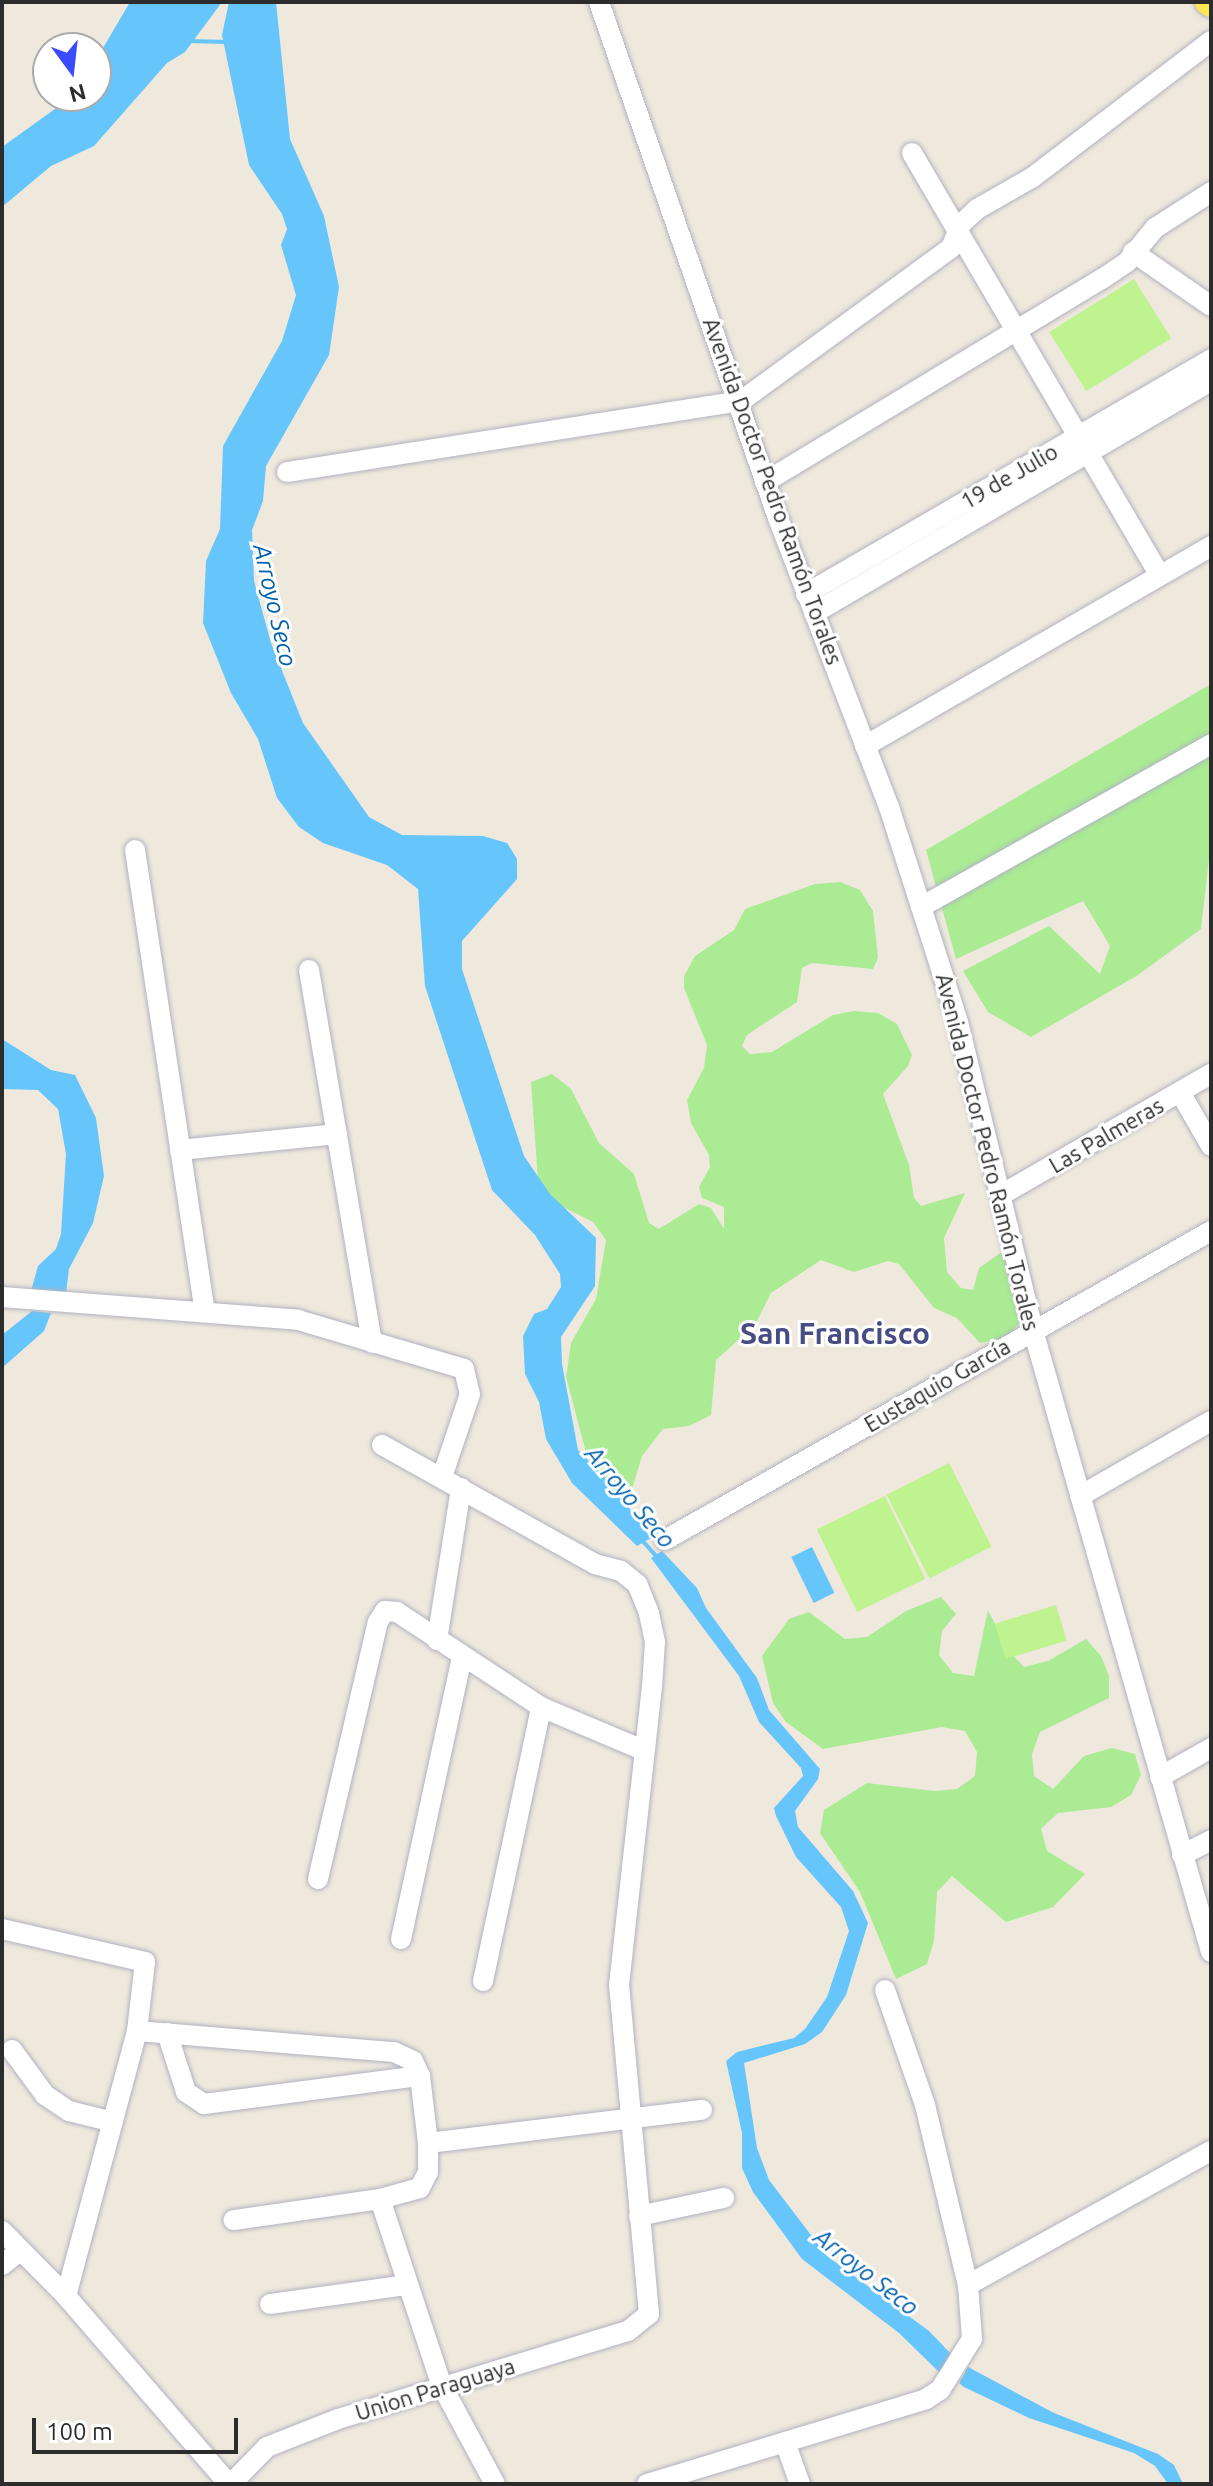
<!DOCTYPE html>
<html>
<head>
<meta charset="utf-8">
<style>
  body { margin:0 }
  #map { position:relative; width:1213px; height:2486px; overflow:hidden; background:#efe9dd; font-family:Ubuntu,sans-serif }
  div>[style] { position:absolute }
  .green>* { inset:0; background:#aaeb94 }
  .pitch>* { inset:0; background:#bff38f; transform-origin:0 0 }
  .water>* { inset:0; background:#66c5fb; transform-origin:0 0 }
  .stream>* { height:4px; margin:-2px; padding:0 2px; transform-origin:2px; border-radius:2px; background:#66c5fb }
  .roads { filter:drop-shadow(0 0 2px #b1b2c1) drop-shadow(0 0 2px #b1b2c1) }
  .minor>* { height:20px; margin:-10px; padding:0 10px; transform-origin:10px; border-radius:10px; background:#fff }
  .major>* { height:26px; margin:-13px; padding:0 13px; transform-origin:13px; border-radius:13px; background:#ffe752 }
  span { translate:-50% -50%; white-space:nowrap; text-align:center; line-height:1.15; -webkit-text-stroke:6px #fff; paint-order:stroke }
  .street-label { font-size:22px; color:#2c2c2c }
  .water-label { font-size:24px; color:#0060ac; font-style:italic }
  .district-label { font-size:30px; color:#474c82; font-weight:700 }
  .frame { position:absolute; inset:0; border:4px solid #2c2c2c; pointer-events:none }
  .north { position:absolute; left:32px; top:32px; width:80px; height:80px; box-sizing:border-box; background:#fff; border:2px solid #ababab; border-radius:50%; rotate:165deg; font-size:22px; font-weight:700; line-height:32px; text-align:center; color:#2c2c2c }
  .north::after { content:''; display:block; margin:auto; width:28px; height:36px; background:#3a4cff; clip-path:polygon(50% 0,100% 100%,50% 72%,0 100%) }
  .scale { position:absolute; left:32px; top:2418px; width:206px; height:36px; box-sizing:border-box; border:4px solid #2c2c2c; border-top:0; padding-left:10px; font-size:24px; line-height:28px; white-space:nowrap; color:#2c2c2c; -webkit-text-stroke:6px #fff; paint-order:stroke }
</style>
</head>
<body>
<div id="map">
  <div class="green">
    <div style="clip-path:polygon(1211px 684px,1211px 842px,1201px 929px,1138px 975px,1031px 1037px,988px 1012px,963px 971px,1049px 926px,1100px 974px,1110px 946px,1083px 901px,956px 959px,926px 850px)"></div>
    <div style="clip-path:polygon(840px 882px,860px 890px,873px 911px,878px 958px,873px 969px,812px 963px,802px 968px,797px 1002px,747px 1035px,742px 1046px,750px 1054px,772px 1052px,833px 1015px,854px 1011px,878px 1013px,897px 1024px,912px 1055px,908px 1066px,883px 1094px,909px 1165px,914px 1198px,921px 1206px,965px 1193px,944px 1238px,947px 1272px,961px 1288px,973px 1290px,979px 1268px,1006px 1249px,1022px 1274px,1021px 1321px,1005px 1339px,980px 1343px,957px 1318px,934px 1308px,899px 1264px,888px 1261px,854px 1272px,821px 1260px,771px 1293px,755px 1325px,716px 1360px,711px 1415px,689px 1426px,663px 1429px,642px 1456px,632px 1489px,613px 1504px,587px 1456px,566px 1377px,571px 1343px,596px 1299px,606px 1240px,593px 1222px,539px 1195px,531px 1082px,552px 1074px,571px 1089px,599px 1143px,634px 1174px,649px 1223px,659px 1229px,699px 1204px,711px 1208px,724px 1229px,724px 1207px,702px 1198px,699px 1187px,710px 1167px,709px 1155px,691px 1123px,687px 1100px,704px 1068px,707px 1045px,684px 988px,684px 976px,695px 956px,734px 930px,745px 909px,815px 884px)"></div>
    <div style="clip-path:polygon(941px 1597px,956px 1614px,942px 1631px,939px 1655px,953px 1673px,974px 1676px,988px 1610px,1008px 1650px,1024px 1667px,1048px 1661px,1086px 1639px,1101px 1656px,1109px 1676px,1109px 1698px,1040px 1732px,1032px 1754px,1034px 1776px,1053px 1789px,1084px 1756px,1112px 1748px,1135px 1754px,1141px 1775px,1131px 1795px,1111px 1807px,1058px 1813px,1041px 1829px,1047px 1851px,1085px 1874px,1053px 1907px,1006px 1922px,952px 1876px,937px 1892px,934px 1941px,927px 1964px,896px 1979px,860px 1892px,820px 1833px,824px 1810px,867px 1783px,934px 1791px,957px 1789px,975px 1776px,977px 1752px,965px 1731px,942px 1727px,823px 1749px,786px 1722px,773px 1703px,762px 1656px,789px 1619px,809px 1612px,845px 1639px,867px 1637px,906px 1611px)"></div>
  </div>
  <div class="pitch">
    <div style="left:1134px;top:279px;width:70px;height:100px;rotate:58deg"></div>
    <div style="left:949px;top:1463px;width:94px;height:70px;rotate:63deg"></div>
    <div style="left:885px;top:1496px;width:92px;height:76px;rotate:64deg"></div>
    <div style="left:1056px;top:1605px;width:37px;height:64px;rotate:73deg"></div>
  </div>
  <div class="water">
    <div style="clip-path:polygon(130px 2px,222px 2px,185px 52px,167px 63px,94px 146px,51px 166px,2px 207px,2px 147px,73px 96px,96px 96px,96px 60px)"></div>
    <div style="clip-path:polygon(229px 2px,276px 2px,290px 139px,324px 216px,339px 287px,329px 355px,266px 466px,263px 501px,252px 530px,254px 581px,271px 643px,303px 723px,369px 817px,402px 835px,483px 836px,507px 843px,517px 859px,517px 879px,462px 941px,462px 969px,524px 1156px,550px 1194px,596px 1238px,595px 1286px,561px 1337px,562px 1364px,578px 1450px,614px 1486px,651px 1538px,637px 1546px,572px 1483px,546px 1439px,539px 1402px,525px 1374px,523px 1336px,534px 1314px,547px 1309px,561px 1287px,560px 1274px,535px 1235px,492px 1190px,425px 986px,418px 889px,387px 865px,323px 843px,299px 827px,277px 798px,258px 739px,231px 693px,203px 623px,206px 561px,220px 529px,223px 446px,282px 341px,296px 295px,281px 245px,287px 229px,282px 214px,249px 165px,222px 35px)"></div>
    <div style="clip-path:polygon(2px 1039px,51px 1070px,75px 1075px,96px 1118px,104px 1176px,93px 1223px,69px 1269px,66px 1294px,31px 1291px,38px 1266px,56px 1249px,61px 1234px,66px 1154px,58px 1109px,38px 1090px,2px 1089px)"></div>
    <div style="clip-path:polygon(32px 1311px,51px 1313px,44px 1331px,2px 1368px,2px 1335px)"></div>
    <div style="left:812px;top:1547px;width:51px;height:23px;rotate:64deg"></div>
    <div style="clip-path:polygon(662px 1551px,697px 1588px,706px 1608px,757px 1678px,769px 1710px,820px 1769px,818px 1779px,795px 1811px,798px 1827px,853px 1891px,868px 1923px,846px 1995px,822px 2032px,805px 2044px,744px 2063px,757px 2148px,769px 2180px,827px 2256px,929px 2331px,951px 2354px,940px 2373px,899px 2333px,802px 2259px,753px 2192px,742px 2168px,742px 2133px,726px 2061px,737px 2052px,794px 2038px,805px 2029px,827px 1997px,849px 1931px,841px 1907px,796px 1857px,776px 1816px,774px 1808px,803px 1776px,801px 1768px,759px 1722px,739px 1676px,651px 1558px)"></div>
    <div style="clip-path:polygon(968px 2367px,1054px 2413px,1158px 2454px,1174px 2465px,1183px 2484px,1168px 2484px,1155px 2466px,1134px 2453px,1029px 2418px,964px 2387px,959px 2383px)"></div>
  </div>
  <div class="stream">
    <div style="left:186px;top:41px;width:43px;rotate:1.3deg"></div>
    <div style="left:640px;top:1538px;width:27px;rotate:48deg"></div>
  </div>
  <div class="roads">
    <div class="minor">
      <div style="left:599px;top:2px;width:546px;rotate:70.87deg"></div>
      <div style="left:778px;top:518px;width:310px;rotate:69deg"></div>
      <div style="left:889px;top:807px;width:226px;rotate:72.2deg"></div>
      <div style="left:958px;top:1022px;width:317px;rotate:76.3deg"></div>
      <div style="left:1033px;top:1330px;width:647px;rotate:74.03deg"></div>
      <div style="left:912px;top:153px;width:489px;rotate:59.6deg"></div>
      <div style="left:1133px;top:252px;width:95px;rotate:34.7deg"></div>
      <div style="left:287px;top:472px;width:460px;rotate:-8.9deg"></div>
      <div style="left:741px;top:401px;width:260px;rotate:-36.1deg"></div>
      <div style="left:951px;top:248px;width:26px;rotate:-67deg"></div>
      <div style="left:961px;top:224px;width:22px;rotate:-43deg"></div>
      <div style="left:977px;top:209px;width:64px;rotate:-29.7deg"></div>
      <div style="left:1033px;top:177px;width:224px;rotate:-37.4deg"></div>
      <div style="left:765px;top:482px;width:393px;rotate:-31.1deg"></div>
      <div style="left:1102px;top:279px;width:30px;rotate:-34deg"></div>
      <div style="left:1127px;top:262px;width:44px;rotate:-50.5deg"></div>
      <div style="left:1155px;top:228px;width:67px;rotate:-32.7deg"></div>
      <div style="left:806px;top:594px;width:468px;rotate:-30.1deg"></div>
      <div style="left:814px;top:613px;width:460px;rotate:-30.3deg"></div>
      <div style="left:865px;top:746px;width:400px;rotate:-30deg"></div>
      <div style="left:135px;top:850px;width:467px;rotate:81.4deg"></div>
      <div style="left:921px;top:907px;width:333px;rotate:-29.3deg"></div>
      <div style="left:309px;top:970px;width:378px;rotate:80.4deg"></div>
      <div style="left:1180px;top:1092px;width:62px;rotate:60.1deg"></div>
      <div style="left:180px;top:1150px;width:158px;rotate:-5.8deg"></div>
      <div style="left:1001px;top:1195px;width:242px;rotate:-30deg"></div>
      <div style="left:2px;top:1297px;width:297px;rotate:4.4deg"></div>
      <div style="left:298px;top:1320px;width:173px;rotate:16.4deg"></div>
      <div style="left:464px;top:1369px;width:26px;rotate:77deg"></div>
      <div style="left:470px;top:1394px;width:88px;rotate:108.6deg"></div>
      <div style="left:1080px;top:1496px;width:151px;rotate:-29.8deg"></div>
      <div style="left:665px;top:1540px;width:627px;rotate:-29.51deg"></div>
      <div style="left:437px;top:1640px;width:154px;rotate:-81deg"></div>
      <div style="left:1160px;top:1777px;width:59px;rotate:-29.6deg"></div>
      <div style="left:1182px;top:1855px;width:33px;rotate:-27deg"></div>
      <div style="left:318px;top:1879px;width:264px;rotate:-76.9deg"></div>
      <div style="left:378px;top:1622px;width:13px;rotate:-58deg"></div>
      <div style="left:385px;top:1611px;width:12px;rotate:5deg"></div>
      <div style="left:397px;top:1612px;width:173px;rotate:33.4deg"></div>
      <div style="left:541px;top:1707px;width:111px;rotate:22.9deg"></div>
      <div style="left:2px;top:1929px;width:147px;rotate:13deg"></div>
      <div style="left:145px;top:1962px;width:69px;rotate:96.6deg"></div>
      <div style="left:137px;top:2031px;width:274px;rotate:105deg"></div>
      <div style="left:66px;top:2296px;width:249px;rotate:49.1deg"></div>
      <div style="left:401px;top:1939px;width:288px;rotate:-77.8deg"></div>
      <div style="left:483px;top:1981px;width:280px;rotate:-78deg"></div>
      <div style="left:885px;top:1990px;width:122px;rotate:70.8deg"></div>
      <div style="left:925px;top:2105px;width:185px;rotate:76.6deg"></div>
      <div style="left:137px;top:2031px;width:258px;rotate:4.7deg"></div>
      <div style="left:394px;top:2052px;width:21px;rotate:25deg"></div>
      <div style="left:413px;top:2061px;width:17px;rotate:65deg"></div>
      <div style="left:167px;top:2033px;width:62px;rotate:72.1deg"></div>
      <div style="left:186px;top:2092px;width:22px;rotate:34deg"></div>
      <div style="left:204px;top:2104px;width:218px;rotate:-7.4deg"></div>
      <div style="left:420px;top:2076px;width:67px;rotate:83.2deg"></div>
      <div style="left:428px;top:2143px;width:29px;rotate:90deg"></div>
      <div style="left:428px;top:2172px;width:18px;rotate:117deg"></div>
      <div style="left:420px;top:2188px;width:41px;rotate:164.6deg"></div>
      <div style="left:380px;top:2199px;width:148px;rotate:171.8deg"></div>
      <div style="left:12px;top:2050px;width:56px;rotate:53.7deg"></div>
      <div style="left:45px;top:2095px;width:29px;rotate:34deg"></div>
      <div style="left:69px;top:2111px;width:45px;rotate:14deg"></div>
      <div style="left:428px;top:2143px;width:276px;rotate:-6.9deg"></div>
      <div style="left:380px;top:2199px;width:197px;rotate:71.7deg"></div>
      <div style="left:442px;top:2386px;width:111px;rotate:61.6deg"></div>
      <div style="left:639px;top:2216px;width:87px;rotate:-12deg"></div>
      <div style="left:2px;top:2231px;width:91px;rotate:45.4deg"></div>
      <div style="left:2px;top:2265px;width:24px;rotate:-38deg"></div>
      <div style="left:270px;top:2304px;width:138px;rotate:-7.9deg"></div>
      <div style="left:785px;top:2442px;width:45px;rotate:70.3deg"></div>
      <div style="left:231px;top:2484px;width:52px;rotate:-45.8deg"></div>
      <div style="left:267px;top:2447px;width:76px;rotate:-21.5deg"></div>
      <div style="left:338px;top:2419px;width:303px;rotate:-16.9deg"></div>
      <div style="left:628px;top:2331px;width:27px;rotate:-39deg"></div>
      <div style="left:649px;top:2314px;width:330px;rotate:-95.2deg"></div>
      <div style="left:619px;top:1985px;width:300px;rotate:-83.7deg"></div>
      <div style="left:652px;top:1687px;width:45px;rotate:-86.2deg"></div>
      <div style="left:655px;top:1642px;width:30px;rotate:-102deg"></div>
      <div style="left:649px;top:1613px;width:31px;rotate:-112deg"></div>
      <div style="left:637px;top:1584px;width:21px;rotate:-141deg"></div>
      <div style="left:621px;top:1571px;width:27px;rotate:-165deg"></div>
      <div style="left:595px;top:1564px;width:244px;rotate:-150.8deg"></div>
      <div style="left:647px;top:2484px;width:292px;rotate:-16.9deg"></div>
      <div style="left:926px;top:2399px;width:17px;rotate:-33deg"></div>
      <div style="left:940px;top:2390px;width:60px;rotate:-57.9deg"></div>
      <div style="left:972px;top:2339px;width:54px;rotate:-94.2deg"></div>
      <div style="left:968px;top:2285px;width:277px;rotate:-28.9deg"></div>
    </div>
    <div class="major">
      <div style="left:1208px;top:2px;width:4px;rotate:34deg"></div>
    </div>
  </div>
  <div class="street-label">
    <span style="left:1009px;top:476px;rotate:-30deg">19 de Julio</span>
    <span style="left:773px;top:491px;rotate:70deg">Avenida Doctor Pedro Ramón Torales</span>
    <span style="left:1106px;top:1135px;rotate:-30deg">Las Palmeras</span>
    <span style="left:988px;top:1152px;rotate:76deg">Avenida Doctor Pedro Ramón Torales</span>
    <span style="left:937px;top:1385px;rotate:-30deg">Eustaquio García</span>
    <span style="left:435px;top:2389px;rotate:-17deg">Union Paraguaya</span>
  </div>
  <div class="water-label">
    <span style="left:275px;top:605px;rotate:77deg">Arroyo Seco</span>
    <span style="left:630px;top:1497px;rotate:50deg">Arroyo Seco</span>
    <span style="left:866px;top:2272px;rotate:38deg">Arroyo Seco</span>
  </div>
  <div class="district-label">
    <span style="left:835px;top:1333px">San Francisco</span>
  </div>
  <div class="frame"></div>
  <div class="north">N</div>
  <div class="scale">100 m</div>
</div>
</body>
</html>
